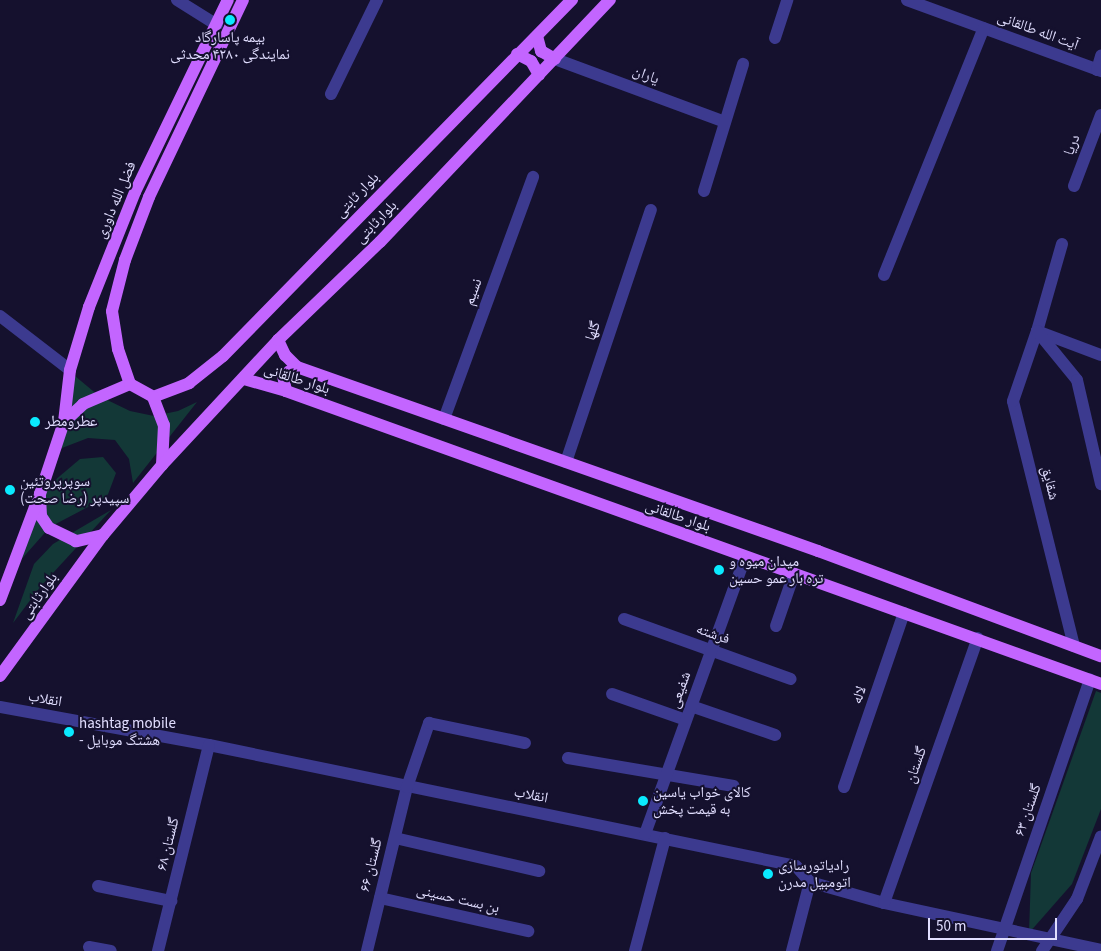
<!DOCTYPE html>
<html>
<head>
<meta charset="utf-8">
<style>
  body { margin:0 }
  #map { position:relative; width:1101px; height:951px; overflow:hidden; background:#15112e; font-family:"Source Sans 3","Noto Naskh Arabic",sans-serif }
  div>[style] { position:absolute }
  .green>* { inset:0; background:#133837 }
  .minor>* { height:12px; margin:-6px; padding:0 6px; transform-origin:6px; border-radius:6px; background:#3c3a8f }
  .major>* { height:12px; margin:-6px; padding:0 6px; transform-origin:6px; border-radius:6px; background:#c365ff }
  .dots>* { width:14px; height:14px; translate:-50% -50%; box-sizing:border-box; border:2px solid #15112e; border-radius:50% }
  span { translate:-50% -50%; white-space:nowrap; text-align:center; line-height:1.15; -webkit-text-stroke:4px #15112e; paint-order:stroke }
  .street-label { font-size:15px; color:#e1deff }
  .poi-label { font-size:15px; color:#e1deff }
  .left { translate:0 -50%; text-align:left }
  .scale { position:absolute; left:928px; top:918px; width:129px; height:22px; box-sizing:border-box; border:2px solid #e1deff; border-top:0; padding-left:6px; font-size:15px; line-height:18px; white-space:nowrap; color:#e1deff; -webkit-text-stroke:4px #15112e; paint-order:stroke }
</style>
</head>
<body>
<div id="map">
  <div class="green">
    <div style="clip-path:polygon(75px 376px,99px 396px,130px 411px,154px 416px,178px 411px,197px 402px,133px 483px,129px 459px,115px 440px,88px 438px,62px 448px,50px 460px)"></div>
    <div style="clip-path:polygon(103px 457px,116px 473px,107px 497px,50px 527px,19px 562px,32px 515px,54px 481px,80px 459px)"></div>
    <div style="clip-path:polygon(111px 510px,41px 586px,13px 623px,34px 564px,53px 544px)"></div>
    <div style="clip-path:polygon(1096px 691px,1101px 693px,1101px 809px,1072px 884px,1029px 933px,1031px 873px)"></div>
  </div>
  <div class="minor">
    <div style="left:177px;top:0;width:47px;rotate:32deg"></div>
    <div style="left:907px;top:0;width:207px;rotate:20.1deg"></div>
    <div style="left:775px;top:38px;width:40px;rotate:-72deg"></div>
    <div style="left:555px;top:59px;width:181px;rotate:20.3deg"></div>
    <div style="left:1097px;top:70px;width:15px;rotate:-74deg"></div>
    <div style="left:331px;top:94px;width:105px;rotate:-63.9deg"></div>
    <div style="left:1074px;top:186px;width:76px;rotate:-69.2deg"></div>
    <div style="left:704px;top:191px;width:133px;rotate:-72.9deg"></div>
    <div style="left:1062px;top:244px;width:91px;rotate:106deg"></div>
    <div style="left:1037px;top:331px;width:68px;rotate:20.6deg"></div>
    <div style="left:884px;top:275px;width:266px;rotate:-68deg"></div>
    <div style="left:0;top:316px;width:88px;rotate:37.6deg"></div>
    <div style="left:444px;top:419px;width:258px;rotate:-69.8deg"></div>
    <div style="left:566px;top:462px;width:266px;rotate:-71.4deg"></div>
    <div style="left:624px;top:619px;width:177px;rotate:19.8deg"></div>
    <div style="left:776px;top:626px;width:55px;rotate:-70.9deg"></div>
    <div style="left:1074px;top:646px;width:252px;rotate:-104deg"></div>
    <div style="left:1013px;top:401px;width:74px;rotate:-71.1deg"></div>
    <div style="left:1037px;top:331px;width:63px;rotate:50.8deg"></div>
    <div style="left:1077px;top:380px;width:107px;rotate:77deg"></div>
    <div style="left:612px;top:694px;width:78px;rotate:19.4deg"></div>
    <div style="left:691px;top:706px;width:89px;rotate:19deg"></div>
    <div style="left:0;top:707px;width:212px;rotate:10.3deg"></div>
    <div style="left:209px;top:745px;width:599px;rotate:11.65deg"></div>
    <div style="left:796px;top:866px;width:21px;rotate:49deg"></div>
    <div style="left:810px;top:882px;width:77px;rotate:15.8deg"></div>
    <div style="left:884px;top:903px;width:222px;rotate:12.2deg"></div>
    <div style="left:568px;top:758px;width:168px;rotate:9.6deg"></div>
    <div style="left:844px;top:787px;width:184px;rotate:-71deg"></div>
    <div style="left:645px;top:834px;width:294px;rotate:-70.1deg"></div>
    <div style="left:395px;top:838px;width:148px;rotate:12.9deg"></div>
    <div style="left:98px;top:886px;width:75px;rotate:11.6deg"></div>
    <div style="left:380px;top:898px;width:152px;rotate:12.6deg"></div>
    <div style="left:884px;top:903px;width:281px;rotate:-70.5deg"></div>
    <div style="left:89px;top:947px;width:22px;rotate:10deg"></div>
    <div style="left:158px;top:951px;width:212px;rotate:-76.1deg"></div>
    <div style="left:367px;top:951px;width:169px;rotate:-76.3deg"></div>
    <div style="left:407px;top:787px;width:68px;rotate:-71deg"></div>
    <div style="left:429px;top:723px;width:98px;rotate:11.8deg"></div>
    <div style="left:635px;top:951px;width:117px;rotate:-75.1deg"></div>
    <div style="left:792px;top:951px;width:71px;rotate:-75.4deg"></div>
    <div style="left:997px;top:951px;width:287px;rotate:-71.1deg"></div>
    <div style="left:1042px;top:951px;width:63px;rotate:-56.1deg"></div>
    <div style="left:1077px;top:899px;width:67px;rotate:-69.1deg"></div>
  </div>
  <div class="major">
    <div style="left:537px;top:36px;width:16px;rotate:75deg"></div>
    <div style="left:541px;top:51px;width:16px;rotate:30deg"></div>
    <div style="left:517px;top:54px;width:16px;rotate:27deg"></div>
    <div style="left:531px;top:61px;width:16px;rotate:60deg"></div>
    <div style="left:278px;top:340px;width:17px;rotate:65deg"></div>
    <div style="left:285px;top:355px;width:17px;rotate:45deg"></div>
    <div style="left:297px;top:367px;width:553px;rotate:19.45deg"></div>
    <div style="left:818px;top:551px;width:302px;rotate:20.4deg"></div>
    <div style="left:244px;top:379px;width:44px;rotate:15.9deg"></div>
    <div style="left:286px;top:391px;width:866px;rotate:19.77deg"></div>
    <div style="left:130px;top:384px;width:37px;rotate:-109deg"></div>
    <div style="left:118px;top:349px;width:38px;rotate:-99deg"></div>
    <div style="left:112px;top:311px;width:53px;rotate:-75.7deg"></div>
    <div style="left:125px;top:260px;width:67px;rotate:-69.1deg"></div>
    <div style="left:149px;top:197px;width:218px;rotate:-64.5deg"></div>
    <div style="left:286px;top:391px;width:16px;rotate:-101deg"></div>
    <div style="left:283px;top:375px;width:16px;rotate:-30deg"></div>
    <div style="left:153px;top:397px;width:39px;rotate:-21deg"></div>
    <div style="left:189px;top:383px;width:43px;rotate:-38.5deg"></div>
    <div style="left:223px;top:356px;width:499px;rotate:-45.6deg"></div>
    <div style="left:64px;top:422px;width:26px;rotate:-43deg"></div>
    <div style="left:83px;top:404px;width:51px;rotate:-23.1deg"></div>
    <div style="left:130px;top:384px;width:26px;rotate:29deg"></div>
    <div style="left:153px;top:397px;width:30px;rotate:69deg"></div>
    <div style="left:164px;top:425px;width:40px;rotate:92.9deg"></div>
    <div style="left:162px;top:465px;width:92px;rotate:130.1deg"></div>
    <div style="left:103px;top:535px;width:28px;rotate:167deg"></div>
    <div style="left:76px;top:541px;width:30px;rotate:-154deg"></div>
    <div style="left:49px;top:528px;width:14px;rotate:-124deg"></div>
    <div style="left:41px;top:516px;width:22px;rotate:-93deg"></div>
    <div style="left:40px;top:494px;width:76px;rotate:-71.6deg"></div>
    <div style="left:64px;top:422px;width:52px;rotate:-83.4deg"></div>
    <div style="left:70px;top:370px;width:66px;rotate:-73.2deg"></div>
    <div style="left:89px;top:307px;width:124px;rotate:-68.2deg"></div>
    <div style="left:135px;top:192px;width:213px;rotate:-64.2deg"></div>
    <div style="left:162px;top:465px;width:171px;rotate:-47.1deg"></div>
    <div style="left:278px;top:340px;width:141px;rotate:-43.9deg"></div>
    <div style="left:380px;top:242px;width:334px;rotate:-46.5deg"></div>
    <div style="left:0;top:600px;width:108px;rotate:-69.4deg"></div>
    <div style="left:0;top:676px;width:175px;rotate:-53.9deg"></div>
  </div>
  <div class="dots">
    <div style="left:230px;top:20px;background:#0aeaff"></div>
    <div style="left:35px;top:422px;background:#0aeaff"></div>
    <div style="left:10px;top:490px;background:#0aeaff"></div>
    <div style="left:719px;top:570px;background:#0aeaff"></div>
    <div style="left:69px;top:732px;background:#0aeaff"></div>
    <div style="left:643px;top:801px;background:#0aeaff"></div>
    <div style="left:768px;top:874px;background:#0aeaff"></div>
  </div>
  <div class="street-label">
    <span style="left:1038px;top:31px;rotate:20deg">آیت الله طالقانی</span>
    <span style="left:646px;top:75px;rotate:21deg">یاران</span>
    <span style="left:1072px;top:145px;rotate:-69deg">دریا</span>
    <span style="left:357px;top:195px;rotate:-46deg">بلوار ثابتی</span>
    <span style="left:116px;top:200px;rotate:-67deg">فضل الله داوری</span>
    <span style="left:376px;top:222px;rotate:-46deg">بلوارثابتی</span>
    <span style="left:473px;top:292px;rotate:-70deg">نسیم</span>
    <span style="left:593px;top:331px;rotate:-71deg">گلها</span>
    <span style="left:297px;top:379px;rotate:18deg">بلوار طالقانی</span>
    <span style="left:1050px;top:483px;rotate:76deg">شقایق</span>
    <span style="left:678px;top:516px;rotate:19deg">بلوار طالقانی</span>
    <span style="left:39px;top:596px;rotate:-55deg">بلوارثابتی</span>
    <span style="left:713px;top:634px;rotate:20deg">فرشته</span>
    <span style="left:680px;top:690px;rotate:-70deg">شفیعی</span>
    <span style="left:859px;top:695px;rotate:-71deg">لاله</span>
    <span style="left:45px;top:699px;rotate:10deg">انقلاب</span>
    <span style="left:916px;top:765px;rotate:-71deg">گلستان</span>
    <span style="left:531px;top:795px;rotate:11deg">انقلاب</span>
    <span style="left:1028px;top:810px;rotate:-71deg">گلستان ۶۳</span>
    <span style="left:168px;top:844px;rotate:-76deg">گلستان ۶۸</span>
    <span style="left:371px;top:865px;rotate:-76deg">گلستان ۶۶</span>
    <span style="left:458px;top:899px;rotate:13deg">بن بست حسینی</span>
  </div>
  <div class="poi-label">
    <span style="left:230px;top:46px">بیمه پاسارگاد<br>نمایندگی ۴۲۸۰ محدثی</span>
    <span class="left" style="left:45px;top:422px">عطرومطر</span>
    <span class="left" style="left:20px;top:490px">سوپرپروتئین<br>سپیدپر (رضا صحت)</span>
    <span class="left" style="left:729px;top:570px">میدان میوه و<br>تره بار عمو حسین</span>
    <span class="left" style="left:79px;top:732px">hashtag mobile<br>- هشتگ موبایل</span>
    <span class="left" style="left:653px;top:801px">کالای خواب یاسین<br>به قیمت پخش</span>
    <span class="left" style="left:778px;top:874px">رادیاتورسازی<br>اتومبیل مدرن</span>
  </div>
  <div class="scale">50 m</div>
</div>
</body>
</html>
